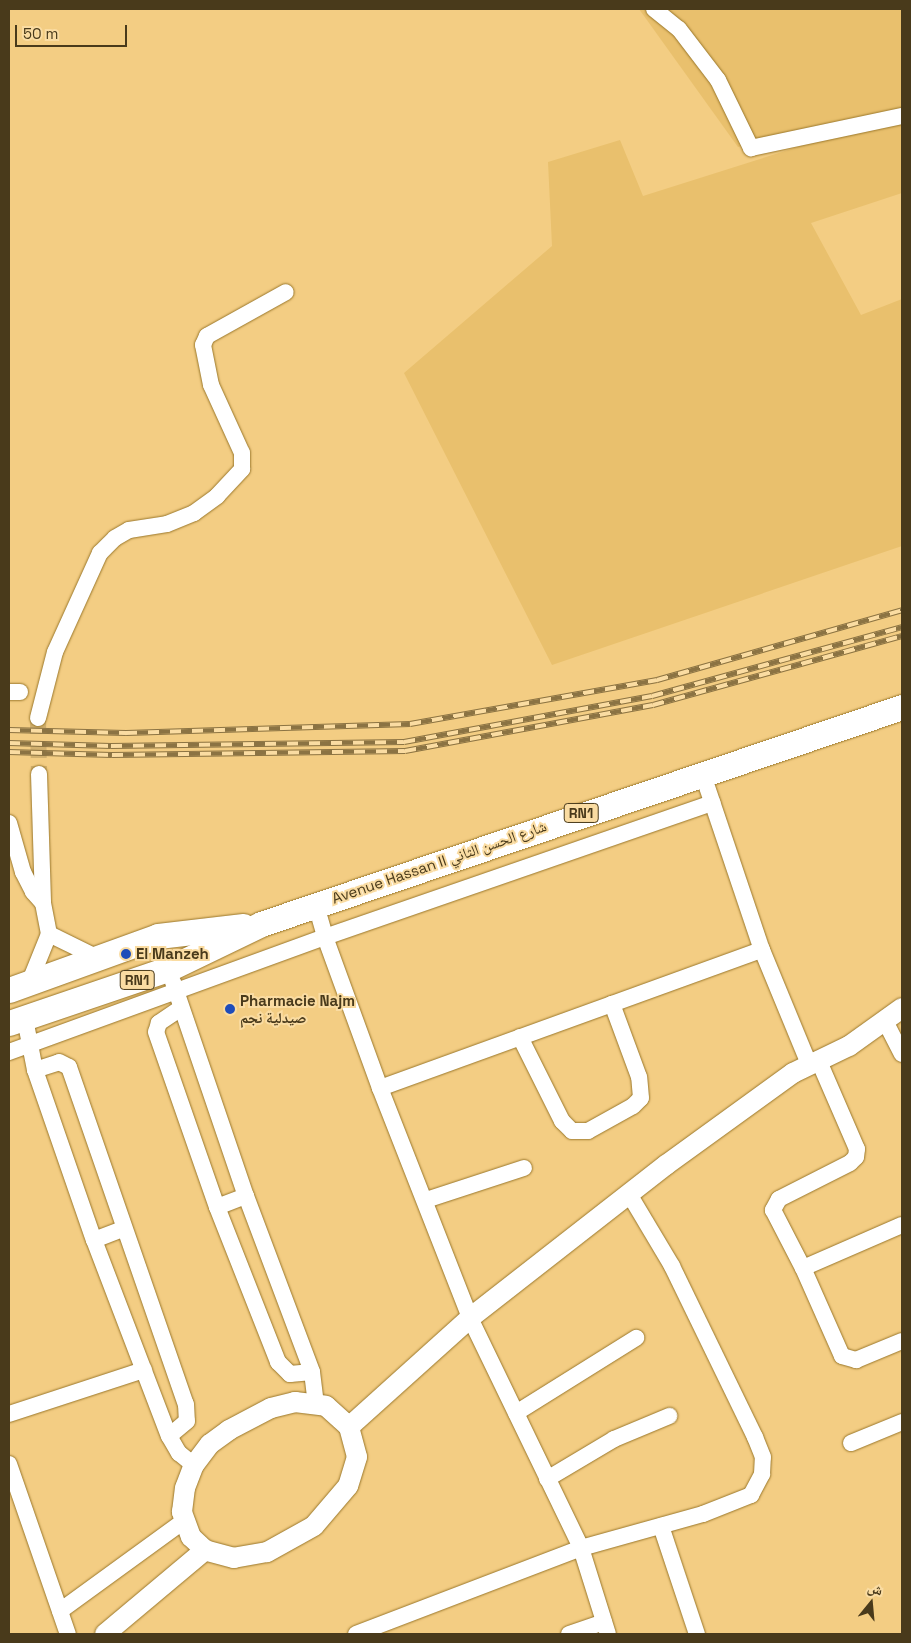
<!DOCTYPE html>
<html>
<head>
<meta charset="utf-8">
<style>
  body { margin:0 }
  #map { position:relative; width:911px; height:1643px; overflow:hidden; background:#f3cd83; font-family:"Space Grotesk","Noto Naskh Arabic",sans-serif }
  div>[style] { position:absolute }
  .built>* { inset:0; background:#e9c06d }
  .minor-tunnel>* { height:16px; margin-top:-8px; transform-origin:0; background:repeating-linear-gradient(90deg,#d1b06e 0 16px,transparent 0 24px) }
  .roads { filter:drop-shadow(0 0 1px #9a772b) drop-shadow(0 0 1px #9a772b) }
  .minor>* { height:16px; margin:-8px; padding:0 8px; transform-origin:8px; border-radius:8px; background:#fff }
  .tertiary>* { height:20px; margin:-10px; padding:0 10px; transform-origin:10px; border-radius:10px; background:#fff }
  .primary>* { height:25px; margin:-12.5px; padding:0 12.5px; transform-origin:12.5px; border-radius:12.5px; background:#fff }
  .rail>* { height:5.5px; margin-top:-2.75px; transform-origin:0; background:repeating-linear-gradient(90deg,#fadca2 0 11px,#8b7343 0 22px); box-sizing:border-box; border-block:1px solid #8b7343 }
  .dots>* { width:14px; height:14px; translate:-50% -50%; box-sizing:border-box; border:2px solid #fadca2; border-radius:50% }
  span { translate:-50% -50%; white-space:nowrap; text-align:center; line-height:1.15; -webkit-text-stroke:4px #fadca2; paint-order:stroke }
  .shield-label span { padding:1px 4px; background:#fadca2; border:1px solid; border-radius:4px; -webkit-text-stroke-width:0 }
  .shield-label { font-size:14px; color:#493a1b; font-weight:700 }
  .street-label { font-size:15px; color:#493a1b }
  .poi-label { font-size:15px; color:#493a1b; font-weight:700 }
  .left { translate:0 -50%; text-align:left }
  .frame { position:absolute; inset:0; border:10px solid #493a1b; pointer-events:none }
  .north { position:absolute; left:846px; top:1578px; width:50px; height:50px; -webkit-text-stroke:4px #fadca2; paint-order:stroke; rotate:17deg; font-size:14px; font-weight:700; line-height:20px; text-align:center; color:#493a1b }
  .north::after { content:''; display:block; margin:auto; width:18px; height:22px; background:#493a1b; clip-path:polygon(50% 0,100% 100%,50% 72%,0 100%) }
  .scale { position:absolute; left:15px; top:25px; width:112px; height:22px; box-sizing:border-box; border:2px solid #493a1b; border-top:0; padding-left:6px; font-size:15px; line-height:18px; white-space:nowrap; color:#493a1b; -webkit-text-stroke:4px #fadca2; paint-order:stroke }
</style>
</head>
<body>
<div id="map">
  <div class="built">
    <div style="clip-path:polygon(639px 9px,902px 9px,902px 112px,738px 147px)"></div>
    <div style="clip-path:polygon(902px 114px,902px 193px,811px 223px,861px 315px,902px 299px,902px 546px,552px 665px,404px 373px,552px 246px,548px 162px,620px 140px,643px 196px)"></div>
  </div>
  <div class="minor-tunnel">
    <div style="left:38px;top:718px;width:56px;rotate:89deg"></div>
  </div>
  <div class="roads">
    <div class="minor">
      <div style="left:654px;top:9px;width:32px;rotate:39deg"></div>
      <div style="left:679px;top:29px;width:64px;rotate:52.6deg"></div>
      <div style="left:718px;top:80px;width:76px;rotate:64.1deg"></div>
      <div style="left:751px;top:148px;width:154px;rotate:-12deg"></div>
      <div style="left:9px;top:692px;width:11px"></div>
      <div style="left:38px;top:718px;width:68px;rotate:-75.6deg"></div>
      <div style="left:55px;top:652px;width:109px;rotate:-65.6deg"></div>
      <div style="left:100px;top:553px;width:21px;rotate:-45deg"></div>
      <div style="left:115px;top:538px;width:16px;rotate:-30deg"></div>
      <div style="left:129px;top:530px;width:38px;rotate:-9deg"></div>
      <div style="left:167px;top:524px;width:29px;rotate:-22deg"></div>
      <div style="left:194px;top:513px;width:29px;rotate:-36deg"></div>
      <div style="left:217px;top:496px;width:37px;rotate:-47deg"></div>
      <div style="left:242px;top:469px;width:16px;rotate:-90deg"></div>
      <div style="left:242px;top:453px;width:75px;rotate:-114.5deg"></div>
      <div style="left:211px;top:385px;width:41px;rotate:-101.3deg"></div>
      <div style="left:203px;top:345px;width:10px;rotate:-66deg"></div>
      <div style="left:207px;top:336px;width:90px;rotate:-29.1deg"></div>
      <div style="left:702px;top:772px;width:188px;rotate:71.4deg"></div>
      <div style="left:762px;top:950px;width:123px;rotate:67.6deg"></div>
      <div style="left:39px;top:774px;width:129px;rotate:88.2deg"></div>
      <div style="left:43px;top:903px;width:32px;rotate:79deg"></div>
      <div style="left:49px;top:934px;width:52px;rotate:26.1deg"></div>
      <div style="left:9px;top:823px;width:51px;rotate:74.1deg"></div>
      <div style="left:23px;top:872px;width:22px;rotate:63deg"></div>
      <div style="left:33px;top:892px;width:15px;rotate:48deg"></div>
      <div style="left:316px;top:905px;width:33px;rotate:74deg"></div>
      <div style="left:325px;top:937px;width:161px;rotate:70deg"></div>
      <div style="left:380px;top:1088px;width:247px;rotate:68.6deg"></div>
      <div style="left:470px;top:1318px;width:255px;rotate:64.2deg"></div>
      <div style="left:581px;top:1548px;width:90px;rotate:72.6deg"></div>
      <div style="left:30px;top:981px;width:51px;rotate:-68deg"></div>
      <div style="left:173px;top:982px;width:226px;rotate:71.2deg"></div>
      <div style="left:246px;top:1196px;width:188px;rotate:69.4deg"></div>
      <div style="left:312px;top:1372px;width:31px;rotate:83deg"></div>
      <div style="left:181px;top:1008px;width:27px;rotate:146deg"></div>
      <div style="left:159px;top:1023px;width:9px;rotate:108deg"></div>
      <div style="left:156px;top:1032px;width:185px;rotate:70.8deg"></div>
      <div style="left:217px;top:1207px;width:167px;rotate:68.5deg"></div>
      <div style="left:278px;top:1362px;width:17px;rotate:45deg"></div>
      <div style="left:290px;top:1374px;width:22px;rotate:-5deg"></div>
      <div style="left:25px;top:1019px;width:52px;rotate:78.9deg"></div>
      <div style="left:35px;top:1070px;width:180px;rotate:70.9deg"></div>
      <div style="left:94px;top:1240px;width:210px;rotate:69.1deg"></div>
      <div style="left:169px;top:1436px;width:20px;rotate:60deg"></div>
      <div style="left:179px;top:1453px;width:19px;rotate:39deg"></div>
      <div style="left:885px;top:1021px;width:37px;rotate:63deg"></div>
      <div style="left:520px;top:1037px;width:94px;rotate:63.4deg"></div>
      <div style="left:562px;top:1121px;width:14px;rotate:45deg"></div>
      <div style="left:572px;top:1131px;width:16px"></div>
      <div style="left:588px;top:1131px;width:51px;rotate:-29.1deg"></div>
      <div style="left:633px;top:1106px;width:11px;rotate:-45deg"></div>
      <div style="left:641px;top:1098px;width:21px;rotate:-95deg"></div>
      <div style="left:639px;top:1077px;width:78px;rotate:-110.3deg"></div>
      <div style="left:9px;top:1052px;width:336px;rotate:-20deg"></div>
      <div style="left:325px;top:937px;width:410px;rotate:-19.1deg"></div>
      <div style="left:818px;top:1059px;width:98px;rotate:66.6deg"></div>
      <div style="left:857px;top:1149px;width:8px;rotate:97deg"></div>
      <div style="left:856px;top:1157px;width:8px;rotate:135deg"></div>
      <div style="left:850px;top:1163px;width:80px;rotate:153.1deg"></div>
      <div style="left:779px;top:1199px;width:13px;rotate:119deg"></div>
      <div style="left:773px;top:1210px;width:65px;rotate:62.7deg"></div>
      <div style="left:803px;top:1268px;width:108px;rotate:-23.5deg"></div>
      <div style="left:35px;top:1070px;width:25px;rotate:-18deg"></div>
      <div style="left:59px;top:1062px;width:11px;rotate:27deg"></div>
      <div style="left:69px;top:1067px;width:357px;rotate:70.9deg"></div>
      <div style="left:186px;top:1404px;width:17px;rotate:87deg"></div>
      <div style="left:187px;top:1421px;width:23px;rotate:140deg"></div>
      <div style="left:380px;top:1088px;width:406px;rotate:-19.9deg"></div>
      <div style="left:426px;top:1200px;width:103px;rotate:-18.1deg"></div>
      <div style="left:217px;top:1207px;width:31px;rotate:-21deg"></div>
      <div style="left:94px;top:1240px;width:31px;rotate:-21deg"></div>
      <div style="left:803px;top:1268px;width:96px;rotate:66.1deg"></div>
      <div style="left:842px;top:1356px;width:15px;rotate:16deg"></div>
      <div style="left:856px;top:1360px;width:50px;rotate:-22.4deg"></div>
      <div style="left:516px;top:1413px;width:142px;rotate:-32deg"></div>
      <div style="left:9px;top:1414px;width:142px;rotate:-18.1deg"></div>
      <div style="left:851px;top:1443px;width:55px;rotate:-22.4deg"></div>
      <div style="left:9px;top:1464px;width:180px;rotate:70.9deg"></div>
      <div style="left:547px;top:1479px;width:78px;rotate:-30.8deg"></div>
      <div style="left:614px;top:1439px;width:60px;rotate:-22.7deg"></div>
      <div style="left:661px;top:1526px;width:114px;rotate:71.6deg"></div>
      <div style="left:60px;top:1611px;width:153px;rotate:-36deg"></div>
      <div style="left:356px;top:1634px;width:241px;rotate:-20.9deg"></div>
      <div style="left:581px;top:1548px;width:127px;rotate:-15.6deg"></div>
      <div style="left:703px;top:1514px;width:52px;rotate:-21.6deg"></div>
      <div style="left:751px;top:1495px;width:24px;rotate:-62deg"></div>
      <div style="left:762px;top:1474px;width:17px;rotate:-87deg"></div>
      <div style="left:763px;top:1457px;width:22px;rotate:-112deg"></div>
      <div style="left:755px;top:1437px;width:190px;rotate:-115.9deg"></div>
      <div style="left:672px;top:1266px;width:84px;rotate:-120.8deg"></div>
      <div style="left:569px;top:1634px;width:37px;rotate:-19deg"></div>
    </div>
    <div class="tertiary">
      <div style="left:295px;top:1402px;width:31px;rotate:7deg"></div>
      <div style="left:326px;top:1406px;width:31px;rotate:42deg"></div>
      <div style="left:349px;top:1427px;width:31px;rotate:75deg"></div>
      <div style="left:357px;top:1457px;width:30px;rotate:107deg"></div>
      <div style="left:348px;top:1486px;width:52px;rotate:130.4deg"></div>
      <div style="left:314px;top:1526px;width:54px;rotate:151deg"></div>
      <div style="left:267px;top:1552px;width:34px;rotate:170deg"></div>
      <div style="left:234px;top:1558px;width:30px;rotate:-165deg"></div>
      <div style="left:205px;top:1550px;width:19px;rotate:-137deg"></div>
      <div style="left:191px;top:1537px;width:27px;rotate:-110deg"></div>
      <div style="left:182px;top:1512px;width:24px;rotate:-83deg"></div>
      <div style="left:185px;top:1488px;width:25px;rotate:-69deg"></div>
      <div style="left:194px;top:1465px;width:26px;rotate:-53deg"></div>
      <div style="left:210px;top:1444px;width:24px;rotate:-36deg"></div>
      <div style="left:229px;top:1430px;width:47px;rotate:-27.6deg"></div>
      <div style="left:271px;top:1408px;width:25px;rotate:-14deg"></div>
      <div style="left:349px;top:1427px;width:163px;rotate:-42deg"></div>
      <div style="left:470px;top:1318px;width:249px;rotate:-38deg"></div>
      <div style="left:666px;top:1165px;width:157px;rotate:-35.9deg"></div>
      <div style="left:793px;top:1073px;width:62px;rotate:-25.7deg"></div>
      <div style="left:849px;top:1046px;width:65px;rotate:-35.6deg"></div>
      <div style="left:105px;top:1634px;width:131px;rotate:-40deg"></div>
    </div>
    <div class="primary">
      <div style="left:9px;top:990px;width:158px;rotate:-19.9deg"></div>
      <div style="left:158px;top:936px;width:86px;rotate:-6.7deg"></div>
      <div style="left:9px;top:1023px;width:168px;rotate:-18.8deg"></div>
      <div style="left:168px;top:969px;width:103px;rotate:-25.8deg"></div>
      <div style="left:261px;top:924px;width:677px;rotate:-18.7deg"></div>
    </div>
  </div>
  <div class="rail">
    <div style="left:9px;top:730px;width:117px;rotate:1.5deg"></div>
    <div style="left:126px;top:733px;width:284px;rotate:-1.8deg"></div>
    <div style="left:410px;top:724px;width:251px;rotate:-10.1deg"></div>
    <div style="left:657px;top:680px;width:255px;rotate:-15.9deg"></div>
    <div style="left:9px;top:743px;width:102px;rotate:1.7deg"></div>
    <div style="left:111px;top:746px;width:293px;rotate:-0.8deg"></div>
    <div style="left:404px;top:742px;width:252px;rotate:-10.5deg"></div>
    <div style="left:652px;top:696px;width:259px;rotate:-15.4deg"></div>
    <div style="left:9px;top:752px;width:103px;rotate:1.7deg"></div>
    <div style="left:112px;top:755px;width:293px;rotate:-0.8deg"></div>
    <div style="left:405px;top:751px;width:252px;rotate:-10.5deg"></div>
    <div style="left:653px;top:705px;width:258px;rotate:-15.5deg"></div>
  </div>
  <div class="dots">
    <div style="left:126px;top:954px;background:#1e4cb9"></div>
    <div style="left:230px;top:1009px;background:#1e4cb9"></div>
  </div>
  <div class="shield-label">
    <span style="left:581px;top:813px">RN1</span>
    <span style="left:137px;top:980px">RN1</span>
  </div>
  <div class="street-label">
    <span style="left:439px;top:862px;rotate:-19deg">Avenue Hassan II شارع الحسن الثاني</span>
  </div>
  <div class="poi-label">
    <span class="left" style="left:136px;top:954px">El Manzeh</span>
    <span class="left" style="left:240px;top:1009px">Pharmacie Najm<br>صيدلية نجم</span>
  </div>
  <div class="frame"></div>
  <div class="north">ش</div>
  <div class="scale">50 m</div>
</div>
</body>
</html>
